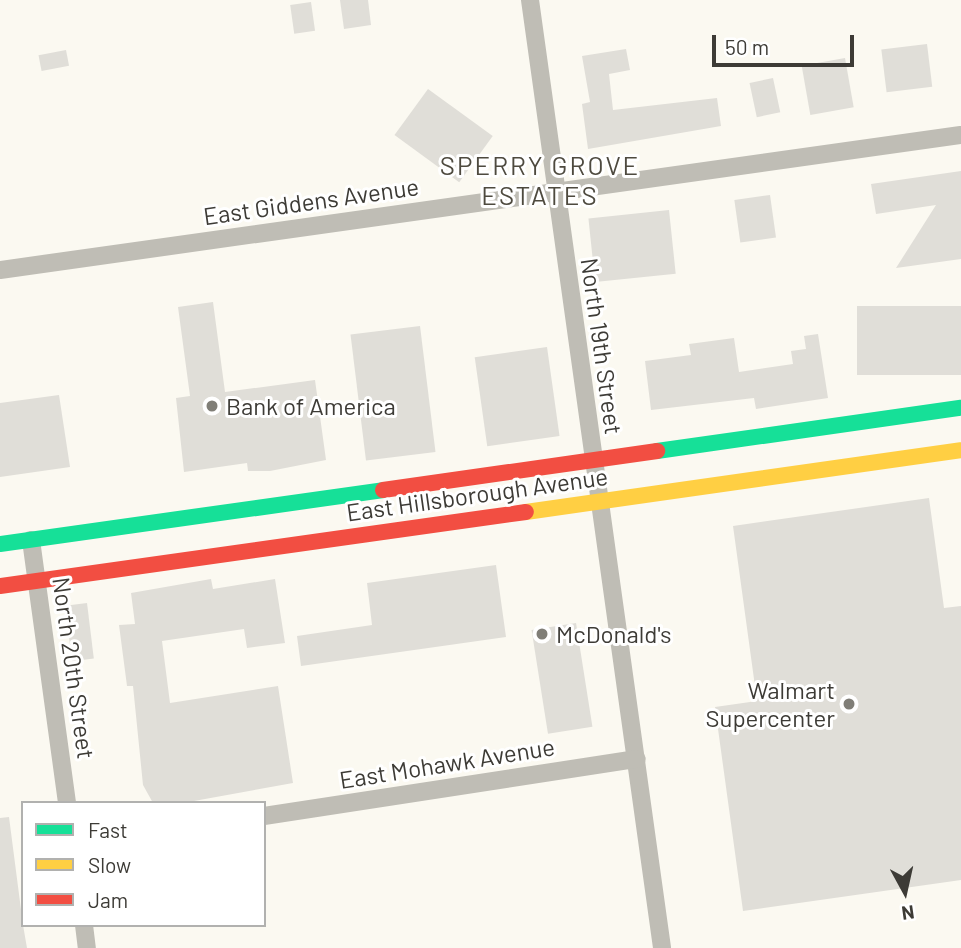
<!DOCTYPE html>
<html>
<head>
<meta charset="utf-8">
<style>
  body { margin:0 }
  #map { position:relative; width:961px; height:948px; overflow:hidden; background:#fbf9f1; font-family:Barlow,sans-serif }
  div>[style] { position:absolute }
  .building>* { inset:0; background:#e0ded8; transform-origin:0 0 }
  .street>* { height:18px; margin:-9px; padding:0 9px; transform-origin:9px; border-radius:9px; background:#bfbdb5 }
  .fast>* { height:16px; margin:-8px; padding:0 8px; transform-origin:8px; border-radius:8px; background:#16e098 }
  .slow>* { height:16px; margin:-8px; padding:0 8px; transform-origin:8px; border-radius:8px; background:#ffcf43 }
  .jam>* { height:16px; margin:-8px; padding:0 8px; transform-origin:8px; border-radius:8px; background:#f24e42 }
  .dots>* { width:19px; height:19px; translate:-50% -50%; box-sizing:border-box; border:4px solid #fff; border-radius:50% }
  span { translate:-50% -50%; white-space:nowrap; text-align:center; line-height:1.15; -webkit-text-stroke:6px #fff; paint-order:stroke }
  .street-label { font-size:24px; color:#3d3b36 }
  .poi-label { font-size:24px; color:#3d3b36 }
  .left { translate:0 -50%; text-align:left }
  .right { translate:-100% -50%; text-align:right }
  .neighbourhood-label { font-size:26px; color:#4e4a3f; letter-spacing:2px }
  .legend { position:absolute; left:21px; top:801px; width:245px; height:126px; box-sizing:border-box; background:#fff; border:2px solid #b1b1af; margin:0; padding:9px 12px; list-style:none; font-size:21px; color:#3d3b36 }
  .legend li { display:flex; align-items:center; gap:14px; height:35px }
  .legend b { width:35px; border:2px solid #b1b1af }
  .north { position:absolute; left:870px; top:857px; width:70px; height:70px; -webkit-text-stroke:5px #fff; paint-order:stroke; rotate:172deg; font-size:19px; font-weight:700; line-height:28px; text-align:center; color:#3d3b36 }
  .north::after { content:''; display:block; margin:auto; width:24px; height:32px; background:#3d3b36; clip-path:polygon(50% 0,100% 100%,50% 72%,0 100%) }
  .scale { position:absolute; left:712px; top:35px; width:142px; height:32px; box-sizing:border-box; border:4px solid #3d3b36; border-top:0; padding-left:9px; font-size:21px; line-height:24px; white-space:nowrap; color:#3d3b36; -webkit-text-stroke:5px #fff; paint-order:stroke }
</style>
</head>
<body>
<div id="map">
  <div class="building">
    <div style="clip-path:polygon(340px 0,368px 0,371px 25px,344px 29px)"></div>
    <div style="left:311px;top:2px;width:29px;height:21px;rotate:82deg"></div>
    <div style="left:927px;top:44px;width:43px;height:46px;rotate:83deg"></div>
    <div style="clip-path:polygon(626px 49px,630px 70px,609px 74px,613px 110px,717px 98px,721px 126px,588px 149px,582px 104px,590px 102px,582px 56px)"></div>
    <div style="left:66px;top:50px;width:16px;height:28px;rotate:79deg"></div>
    <div style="left:845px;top:58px;width:50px;height:44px;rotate:80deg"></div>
    <div style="left:773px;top:78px;width:35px;height:24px;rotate:78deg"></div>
    <div style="left:428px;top:89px;width:80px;height:57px;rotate:36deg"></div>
    <div style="clip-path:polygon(961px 171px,961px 259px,896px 268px,936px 205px,876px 214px,871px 184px)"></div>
    <div style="left:770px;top:195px;width:43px;height:36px;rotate:82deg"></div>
    <div style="left:669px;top:210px;width:64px;height:81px;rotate:84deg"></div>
    <div style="clip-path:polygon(213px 302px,225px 392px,315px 380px,326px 460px,270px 471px,248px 471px,247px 463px,184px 472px,176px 398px,190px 396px,178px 307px)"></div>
    <div style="left:961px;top:306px;width:69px;height:104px;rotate:90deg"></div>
    <div style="left:420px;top:326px;width:127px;height:70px;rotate:83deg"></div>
    <div style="clip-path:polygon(818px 334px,828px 398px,756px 409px,754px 398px,651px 410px,645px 361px,691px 355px,689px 344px,734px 338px,739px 372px,793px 364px,791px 351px,806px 349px,804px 336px)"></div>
    <div style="left:547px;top:347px;width:90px;height:73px;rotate:82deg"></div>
    <div style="clip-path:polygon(59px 395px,70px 467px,0 477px,0 403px)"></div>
    <div style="clip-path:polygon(929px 498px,944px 608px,961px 606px,961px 880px,743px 911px,715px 707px,757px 701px,733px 526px)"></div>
    <div style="clip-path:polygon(496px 565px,506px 637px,301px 666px,297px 636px,372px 625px,367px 583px)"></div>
    <div style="clip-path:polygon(211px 579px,213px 589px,275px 579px,285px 643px,247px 648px,244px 629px,162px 641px,170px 703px,278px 686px,293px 783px,183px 803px,153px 803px,143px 785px,133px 686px,127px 686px,119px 625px,135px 624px,131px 593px)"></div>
    <div style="left:87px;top:603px;width:56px;height:22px;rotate:83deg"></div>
    <div style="left:576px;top:623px;width:105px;height:45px;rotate:81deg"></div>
    <div style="clip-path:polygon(9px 817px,23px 925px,27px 948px,0 948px,0 818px)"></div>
  </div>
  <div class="street">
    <div style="left:530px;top:0;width:957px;rotate:82.07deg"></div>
    <div style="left:0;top:270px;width:970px;rotate:-8deg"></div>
    <div style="left:31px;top:540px;width:265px;rotate:82.2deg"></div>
    <div style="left:264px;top:816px;width:377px;rotate:-8.7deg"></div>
    <div style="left:84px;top:925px;width:23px;rotate:83deg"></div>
  </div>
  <div class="fast">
    <div style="left:657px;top:451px;width:307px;rotate:-8.1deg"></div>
    <div style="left:0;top:544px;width:387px;rotate:-8deg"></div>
  </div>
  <div class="slow">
    <div style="left:526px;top:512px;width:439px;rotate:-8.1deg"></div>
  </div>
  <div class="jam">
    <div style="left:383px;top:490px;width:277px;rotate:-8.1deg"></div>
    <div style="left:0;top:586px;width:531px;rotate:-8.01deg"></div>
  </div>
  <div class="dots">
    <div style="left:212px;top:406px;background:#807e77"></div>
    <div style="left:542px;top:634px;background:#807e77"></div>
    <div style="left:849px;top:704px;background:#807e77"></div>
  </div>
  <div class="street-label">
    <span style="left:311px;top:201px;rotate:-8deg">East Giddens Avenue</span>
    <span style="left:602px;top:346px;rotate:82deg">North 19th Street</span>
    <span style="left:477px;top:494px;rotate:-8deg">East Hillsborough Avenue</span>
    <span style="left:74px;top:668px;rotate:82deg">North 20th Street</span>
    <span style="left:447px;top:763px;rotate:-9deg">East Mohawk Avenue</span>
  </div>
  <div class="poi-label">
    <span class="left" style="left:226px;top:406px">Bank of America</span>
    <span class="left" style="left:556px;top:634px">McDonald's</span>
    <span class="right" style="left:835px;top:704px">Walmart<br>Supercenter</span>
  </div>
  <div class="neighbourhood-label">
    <span style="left:540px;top:180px">SPERRY GROVE<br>ESTATES</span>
  </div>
  <ul class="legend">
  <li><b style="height:9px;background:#16e098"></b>Fast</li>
  <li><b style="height:9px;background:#ffcf43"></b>Slow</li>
  <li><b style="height:9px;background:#f24e42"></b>Jam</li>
  </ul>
  <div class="north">N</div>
  <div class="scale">50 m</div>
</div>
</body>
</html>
